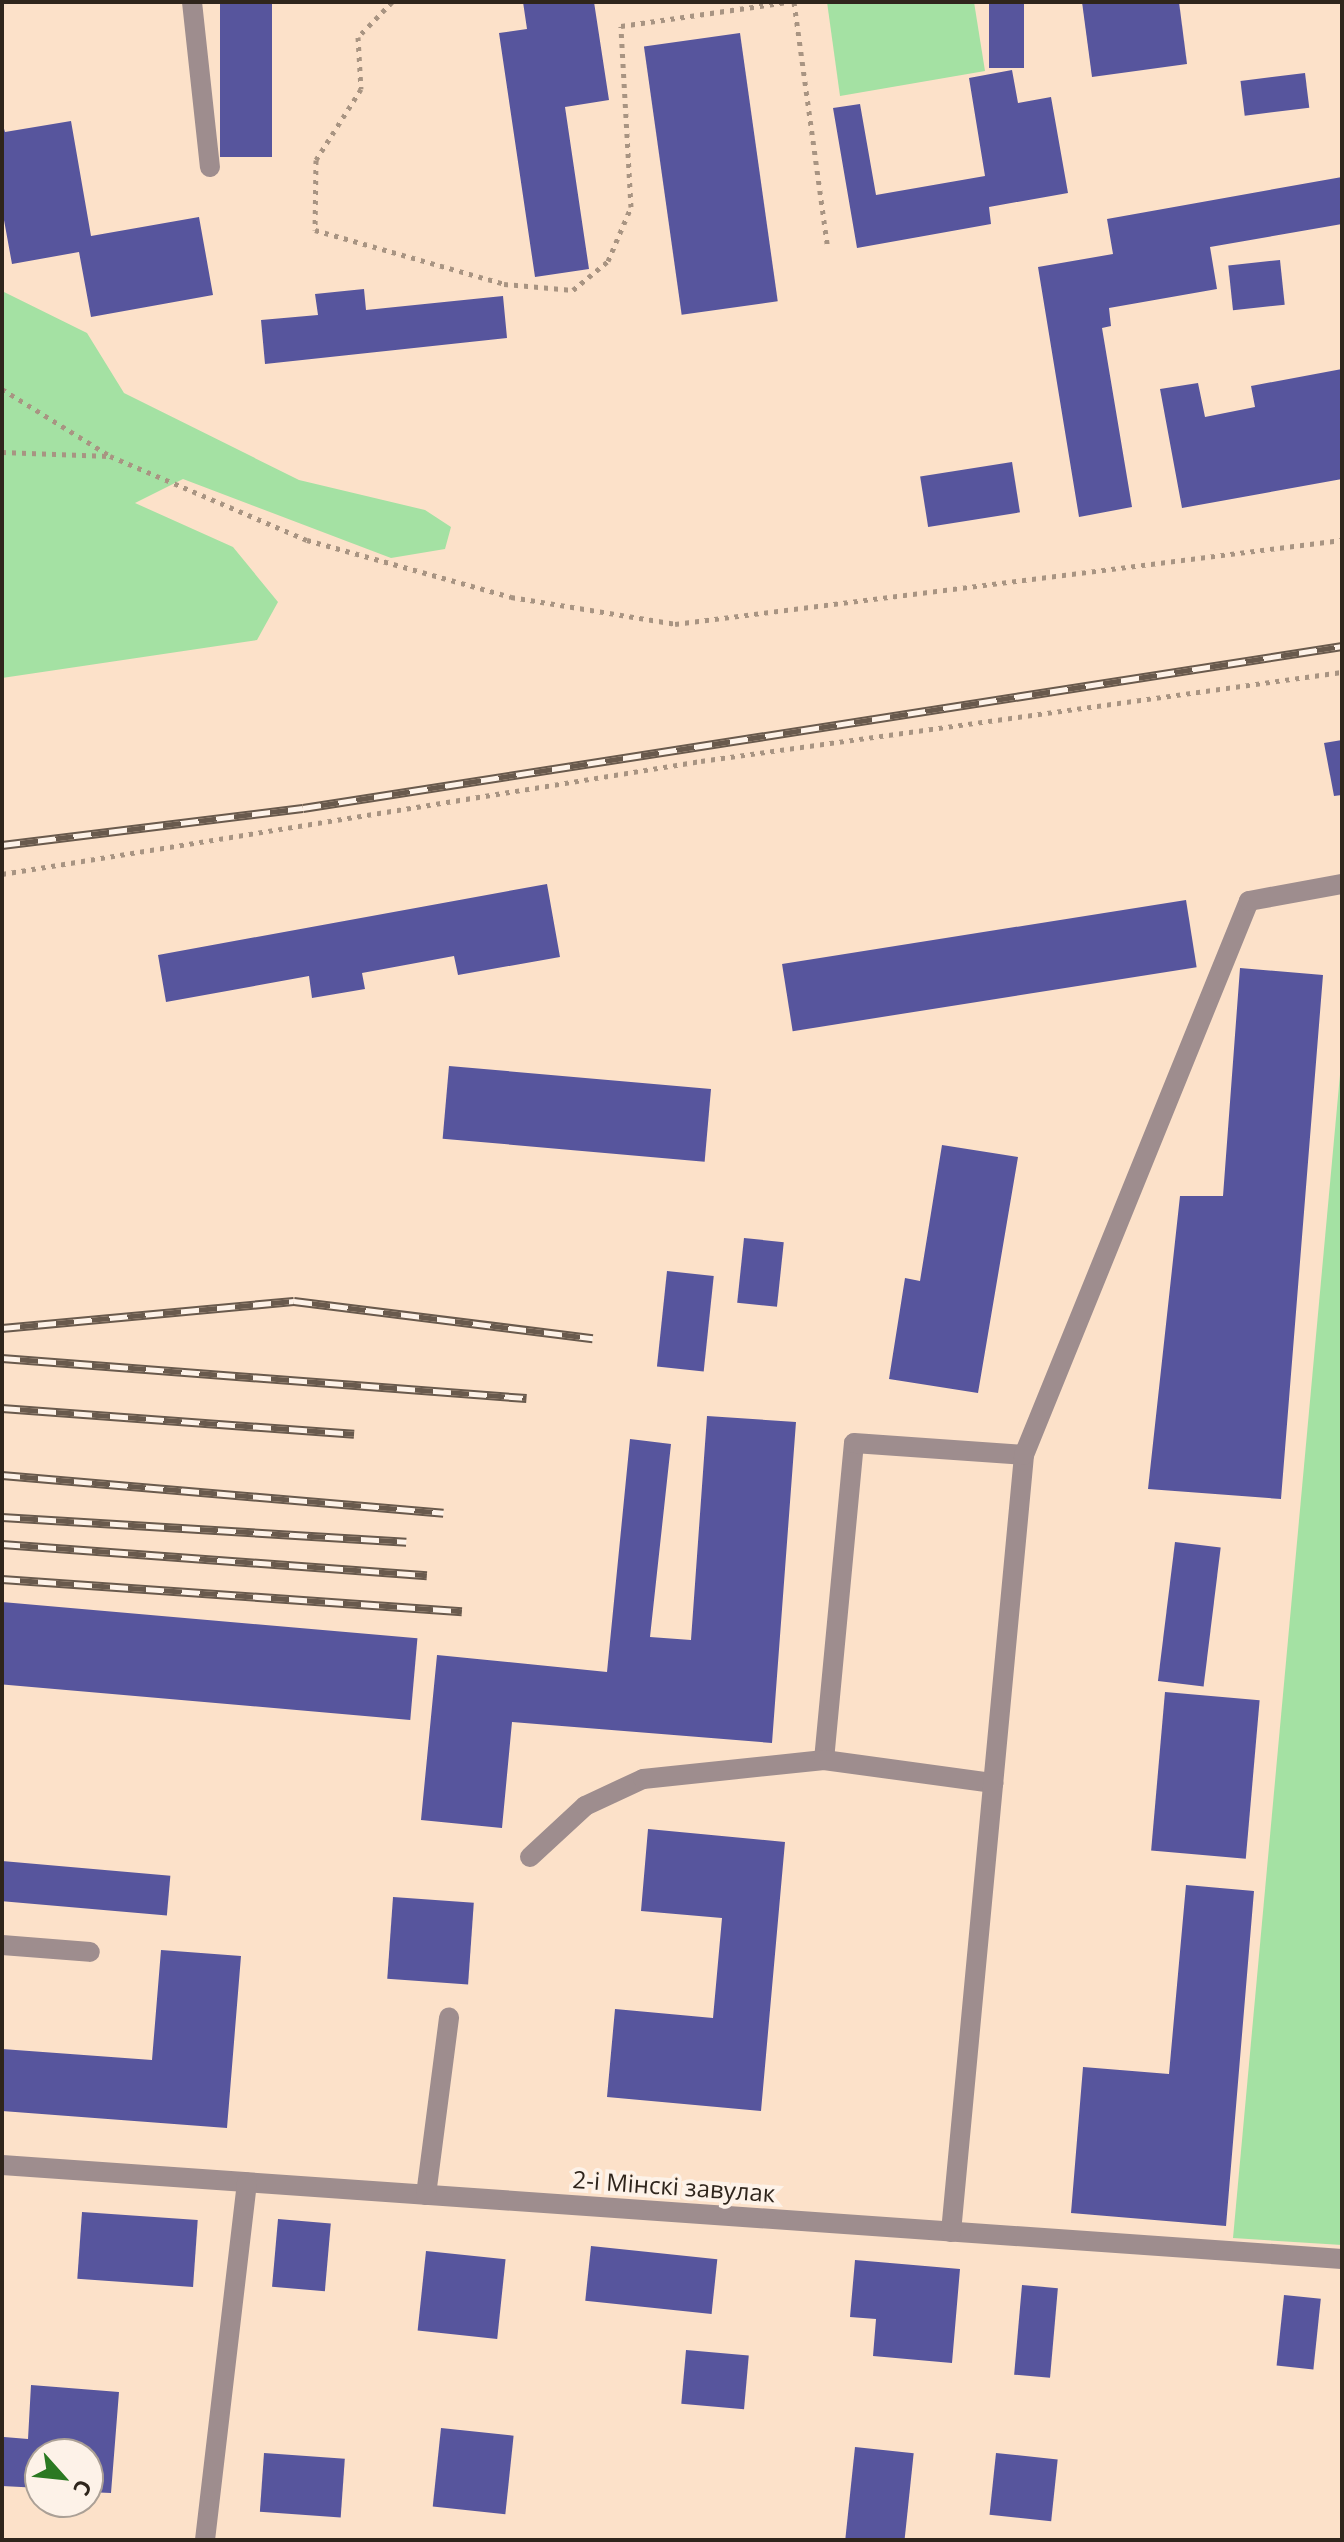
<!DOCTYPE html>
<html>
<head>
<meta charset="utf-8">
<style>
  body { margin:0 }
  #map { position:relative; width:1344px; height:2542px; overflow:hidden; background:#fce1c9; font-family:"Open Sans",sans-serif }
  div>[style] { position:absolute }
  .green>* { inset:0; background:#a4e1a3 }
  .building>* { inset:0; background:#57559d; transform-origin:0 0 }
  .path>* { height:5px; margin-top:-2.5px; transform-origin:0; background:repeating-linear-gradient(90deg,#a89482 0 4px,transparent 0 10px) }
  .minor>* { height:20px; margin:-10px; padding:0 10px; transform-origin:10px; border-radius:10px; background:#9e8d8e }
  .rail>* { height:9px; margin-top:-4.5px; transform-origin:0; background:repeating-linear-gradient(90deg,#fdf2e8 0 18px,#695a4d 0 36px); box-sizing:border-box; border-block:2px solid #695a4d }
  span { translate:-50% -50%; white-space:nowrap; text-align:center; line-height:1.15; -webkit-text-stroke:8px #fdf2e8; paint-order:stroke }
  .street-label { font-size:24px; color:#2f251c }
  .frame { position:absolute; inset:0; border:4px solid #2f251c; pointer-events:none }
  .north { position:absolute; left:24px; top:2438px; width:80px; height:80px; box-sizing:border-box; background:#fdf2e8; border:2px solid #aba096; border-radius:50%; rotate:117deg; font-size:22px; font-weight:700; line-height:32px; text-align:center; color:#2f251c }
  .north::after { content:''; display:block; margin:auto; width:28px; height:36px; background:#2b7922; clip-path:polygon(50% 0,100% 100%,50% 72%,0 100%) }
</style>
</head>
<body>
<div id="map">
  <div class="green">
    <div style="clip-path:polygon(827px 2px,974px 2px,985px 71px,840px 96px)"></div>
    <div style="clip-path:polygon(2px 291px,87px 333px,124px 393px,299px 480px,425px 510px,451px 527px,445px 549px,391px 558px,183px 479px,135px 503px,233px 547px,278px 602px,257px 640px,2px 678px)"></div>
    <div style="clip-path:polygon(1342px 1053px,1342px 2245px,1233px 2238px)"></div>
  </div>
  <div class="building">
    <div style="left:220px;top:2px;width:52px;height:155px"></div>
    <div style="clip-path:polygon(523px 2px,594px 2px,609px 100px,565px 107px,589px 269px,535px 277px,499px 33px,527px 29px)"></div>
    <div style="left:989px;top:2px;width:35px;height:66px"></div>
    <div style="clip-path:polygon(1082px 2px,1179px 2px,1187px 64px,1092px 77px)"></div>
    <div style="left:740px;top:33px;width:271px;height:97px;rotate:82deg"></div>
    <div style="clip-path:polygon(1012px 70px,1018px 103px,1051px 97px,1068px 193px,989px 207px,991px 224px,857px 248px,833px 108px,860px 104px,876px 195px,985px 176px,969px 78px)"></div>
    <div style="left:1305px;top:73px;width:35px;height:65px;rotate:83deg"></div>
    <div style="clip-path:polygon(71px 121px,91px 236px,199px 217px,213px 295px,91px 317px,79px 252px,12px 264px,2px 209px,2px 122px,5px 132px)"></div>
    <div style="clip-path:polygon(1342px 177px,1342px 224px,1210px 247px,1217px 289px,1109px 308px,1111px 326px,1102px 328px,1132px 507px,1079px 517px,1038px 267px,1113px 254px,1107px 219px)"></div>
    <div style="left:1280px;top:260px;width:45px;height:52px;rotate:84deg"></div>
    <div style="clip-path:polygon(364px 289px,366px 310px,503px 296px,507px 338px,265px 364px,261px 320px,318px 315px,315px 294px)"></div>
    <div style="clip-path:polygon(1342px 369px,1342px 479px,1182px 508px,1160px 389px,1198px 383px,1205px 417px,1255px 407px,1251px 386px)"></div>
    <div style="left:1012px;top:462px;width:51px;height:93px;rotate:81deg"></div>
    <div style="clip-path:polygon(1342px 740px,1342px 795px,1334px 796px,1324px 743px)"></div>
    <div style="clip-path:polygon(547px 884px,560px 957px,458px 975px,454px 956px,362px 973px,365px 989px,312px 998px,309px 976px,166px 1002px,158px 955px)"></div>
    <div style="left:1186px;top:900px;width:68px;height:409px;rotate:81deg"></div>
    <div style="clip-path:polygon(1240px 968px,1323px 975px,1281px 1499px,1148px 1489px,1180px 1196px,1223px 1196px)"></div>
    <div style="left:449px;top:1066px;width:263px;height:73px;rotate:5deg"></div>
    <div style="clip-path:polygon(942px 1145px,1018px 1157px,978px 1393px,889px 1379px,905px 1278px,920px 1281px)"></div>
    <div style="left:744px;top:1238px;width:40px;height:65px;rotate:6deg"></div>
    <div style="left:667px;top:1271px;width:47px;height:96px;rotate:6deg"></div>
    <div style="clip-path:polygon(707px 1416px,796px 1422px,772px 1743px,512px 1722px,502px 1828px,421px 1820px,437px 1655px,607px 1672px,630px 1439px,671px 1444px,650px 1637px,691px 1640px)"></div>
    <div style="left:1175px;top:1542px;width:46px;height:140px;rotate:7deg"></div>
    <div style="left:2px;top:1602px;width:417px;height:82px;rotate:5deg"></div>
    <div style="left:1165px;top:1692px;width:95px;height:159px;rotate:5deg"></div>
    <div style="clip-path:polygon(648px 1829px,785px 1842px,761px 2111px,607px 2097px,615px 2009px,713px 2018px,722px 1918px,641px 1911px)"></div>
    <div style="left:2px;top:1861px;width:169px;height:40px;rotate:5deg"></div>
    <div style="clip-path:polygon(1186px 1885px,1254px 1891px,1226px 2226px,1071px 2213px,1083px 2067px,1169px 2074px)"></div>
    <div style="left:393px;top:1897px;width:81px;height:82px;rotate:4deg"></div>
    <div style="clip-path:polygon(161px 1950px,241px 1956px,227px 2128px,2px 2111px,2px 2049px,152px 2060px)"></div>
    <div style="left:82px;top:2212px;width:116px;height:67px;rotate:4deg"></div>
    <div style="left:278px;top:2219px;width:53px;height:68px;rotate:5deg"></div>
    <div style="left:591px;top:2246px;width:127px;height:55px;rotate:6deg"></div>
    <div style="left:426px;top:2251px;width:80px;height:80px;rotate:6deg"></div>
    <div style="clip-path:polygon(855px 2260px,960px 2269px,952px 2363px,873px 2356px,876px 2319px,850px 2317px)"></div>
    <div style="left:1022px;top:2285px;width:36px;height:90px;rotate:5deg"></div>
    <div style="left:1284px;top:2295px;width:37px;height:71px;rotate:6deg"></div>
    <div style="left:686px;top:2350px;width:63px;height:54px;rotate:5deg"></div>
    <div style="clip-path:polygon(31px 2385px,119px 2392px,111px 2493px,88px 2492px,88px 2454px,40px 2454px,40px 2488px,2px 2486px,4px 2437px,28px 2439px)"></div>
    <div style="left:441px;top:2428px;width:73px;height:79px;rotate:6deg"></div>
    <div style="left:855px;top:2447px;width:59px;height:94px;rotate:6deg"></div>
    <div style="left:264px;top:2453px;width:81px;height:59px;rotate:4deg"></div>
    <div style="left:996px;top:2453px;width:62px;height:62px;rotate:6deg"></div>
  </div>
  <div class="path">
    <div style="left:392px;top:2px;width:49px;rotate:134.2deg"></div>
    <div style="left:358px;top:37px;width:52px;rotate:86.7deg"></div>
    <div style="left:361px;top:89px;width:84px;rotate:122.4deg"></div>
    <div style="left:316px;top:160px;width:70px;rotate:90.8deg"></div>
    <div style="left:315px;top:230px;width:197px;rotate:15.9deg"></div>
    <div style="left:504px;top:284px;width:69px;rotate:5deg"></div>
    <div style="left:573px;top:290px;width:45px;rotate:-39.6deg"></div>
    <div style="left:608px;top:261px;width:59px;rotate:-66.9deg"></div>
    <div style="left:631px;top:207px;width:181px;rotate:-93.2deg"></div>
    <div style="left:621px;top:26px;width:168px;rotate:-8.2deg"></div>
    <div style="left:794px;top:2px;width:244px;rotate:82.2deg"></div>
    <div style="left:2px;top:389px;width:127px;rotate:31.8deg"></div>
    <div style="left:110px;top:456px;width:214px;rotate:23.1deg"></div>
    <div style="left:307px;top:540px;width:212px;rotate:15.6deg"></div>
    <div style="left:511px;top:597px;width:166px;rotate:9.3deg"></div>
    <div style="left:675px;top:624px;width:672px;rotate:-7.18deg"></div>
    <div style="left:2px;top:452px;width:107px;rotate:2.1deg"></div>
    <div style="left:2px;top:874px;width:708px;rotate:-9.18deg"></div>
    <div style="left:701px;top:761px;width:647px;rotate:-7.9deg"></div>
  </div>
  <div class="minor">
    <div style="left:192px;top:2px;width:166px;rotate:83.8deg"></div>
    <div style="left:824px;top:1760px;width:318px;rotate:-84.6deg"></div>
    <div style="left:854px;top:1443px;width:170px;rotate:4deg"></div>
    <div style="left:530px;top:1857px;width:75px;rotate:-42.8deg"></div>
    <div style="left:585px;top:1806px;width:64px;rotate:-25deg"></div>
    <div style="left:643px;top:1779px;width:182px;rotate:-6deg"></div>
    <div style="left:824px;top:1760px;width:171px;rotate:7.8deg"></div>
    <div style="left:2px;top:1945px;width:88px;rotate:4.5deg"></div>
    <div style="left:2px;top:2165px;width:1343px;rotate:4.01deg"></div>
    <div style="left:426px;top:2195px;width:179px;rotate:-82.6deg"></div>
    <div style="left:951px;top:2232px;width:780px;rotate:-84.63deg"></div>
    <div style="left:1024px;top:1455px;width:598px;rotate:-67.9deg"></div>
    <div style="left:1249px;top:901px;width:95px;rotate:-10.4deg"></div>
    <div style="left:205px;top:2540px;width:360px;rotate:-83.3deg"></div>
  </div>
  <div class="rail">
    <div style="left:2px;top:845px;width:303px;rotate:-7deg"></div>
    <div style="left:303px;top:808px;width:1052px;rotate:-8.86deg"></div>
    <div style="left:2px;top:1328px;width:293px;rotate:-5.3deg"></div>
    <div style="left:294px;top:1301px;width:301px;rotate:7.1deg"></div>
    <div style="left:2px;top:1358px;width:526px;rotate:4.37deg"></div>
    <div style="left:2px;top:1408px;width:353px;rotate:4.2deg"></div>
    <div style="left:2px;top:1475px;width:443px;rotate:4.9deg"></div>
    <div style="left:2px;top:1517px;width:405px;rotate:3.5deg"></div>
    <div style="left:2px;top:1544px;width:426px;rotate:4.2deg"></div>
    <div style="left:2px;top:1579px;width:461px;rotate:4deg"></div>
  </div>
  <div class="street-label">
    <span style="left:674px;top:2186px;rotate:4deg">2-і Мінскі завулак</span>
  </div>
  <div class="frame"></div>
  <div class="north">С</div>
</div>
</body>
</html>
